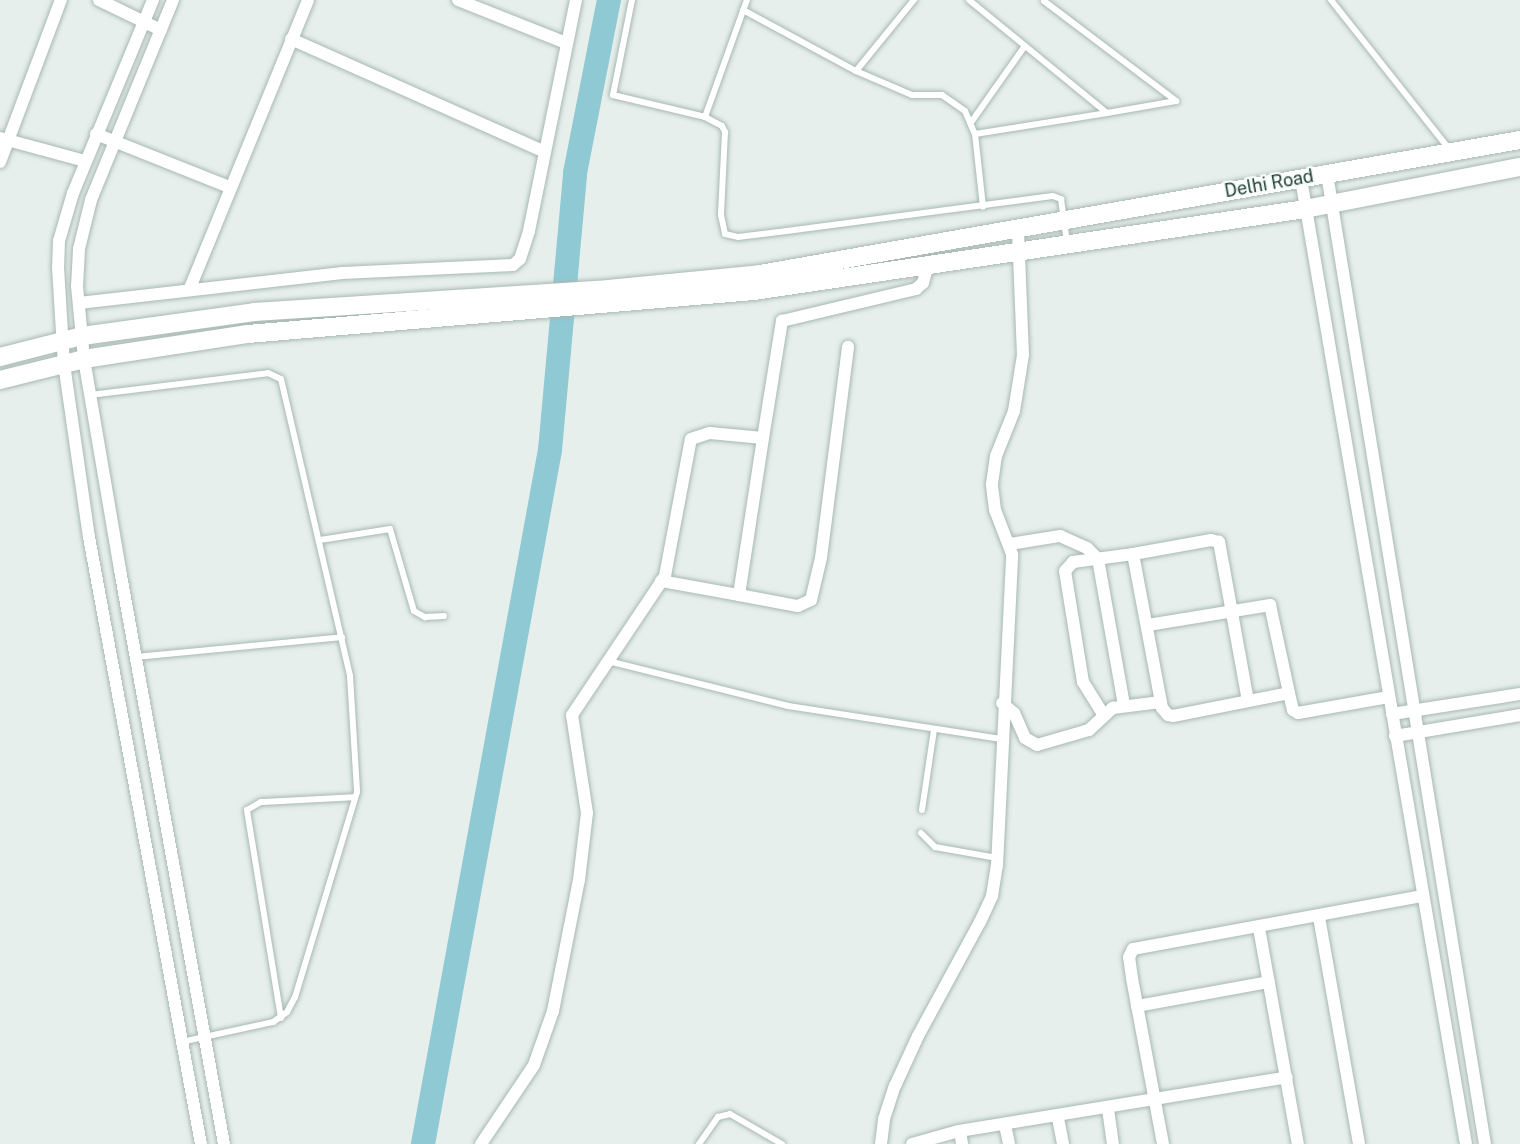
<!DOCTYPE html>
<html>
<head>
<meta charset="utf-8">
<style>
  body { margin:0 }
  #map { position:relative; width:1520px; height:1144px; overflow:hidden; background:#e6efeb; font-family:"Public Sans",sans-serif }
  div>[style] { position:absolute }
  .river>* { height:24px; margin:-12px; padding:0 12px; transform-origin:12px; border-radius:12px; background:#8ec9d4 }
  .roads { filter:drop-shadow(0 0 2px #a8b8b2) drop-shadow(0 0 2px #a8b8b2) }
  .service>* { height:6px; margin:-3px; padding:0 3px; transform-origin:3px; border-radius:3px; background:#fff }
  .minor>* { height:12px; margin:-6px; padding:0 6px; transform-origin:6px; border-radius:6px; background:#fff }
  .secondary>* { height:18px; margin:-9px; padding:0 9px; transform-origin:9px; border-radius:9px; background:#fff }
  span { translate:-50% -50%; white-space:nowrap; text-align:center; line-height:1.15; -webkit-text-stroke:4.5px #f7fbf9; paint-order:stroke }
  .street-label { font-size:18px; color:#24423a }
</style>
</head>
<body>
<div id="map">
  <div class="river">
    <div style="left:423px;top:1144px;width:706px;rotate:-79.63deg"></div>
    <div style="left:550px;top:450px;width:278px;rotate:-84.8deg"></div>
    <div style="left:575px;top:173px;width:176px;rotate:-78.9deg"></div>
  </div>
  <div class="roads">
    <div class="service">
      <div style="left:632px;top:0;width:97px;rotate:101.3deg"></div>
      <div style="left:613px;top:95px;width:95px;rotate:13.4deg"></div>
      <div style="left:705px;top:117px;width:19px;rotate:28deg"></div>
      <div style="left:722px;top:126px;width:7px;rotate:63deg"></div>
      <div style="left:725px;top:132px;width:83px;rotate:92.8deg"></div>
      <div style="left:721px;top:215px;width:19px;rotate:78deg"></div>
      <div style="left:725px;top:234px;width:13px;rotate:13deg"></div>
      <div style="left:738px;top:237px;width:41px;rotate:-7deg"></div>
      <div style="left:779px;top:232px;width:276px;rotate:-7.5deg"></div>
      <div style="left:1053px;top:196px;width:9px;rotate:21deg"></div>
      <div style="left:1061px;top:199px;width:43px;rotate:82.1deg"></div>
      <div style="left:969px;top:0;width:178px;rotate:39.3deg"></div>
      <div style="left:1107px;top:113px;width:70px;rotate:-9.9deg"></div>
      <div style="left:1331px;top:0;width:190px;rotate:51.6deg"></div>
      <div style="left:1044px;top:1px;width:166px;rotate:37.1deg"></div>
      <div style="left:743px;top:10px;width:128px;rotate:28.4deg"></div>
      <div style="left:856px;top:71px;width:61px;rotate:23.2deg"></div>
      <div style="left:912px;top:95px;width:30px"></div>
      <div style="left:942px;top:95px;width:28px;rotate:35deg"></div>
      <div style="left:965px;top:111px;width:25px;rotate:67deg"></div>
      <div style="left:975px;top:134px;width:73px;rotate:83.7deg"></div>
      <div style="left:856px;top:71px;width:92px;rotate:-50.8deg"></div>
      <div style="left:705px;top:117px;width:124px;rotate:-70.3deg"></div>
      <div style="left:972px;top:121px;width:92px;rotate:-54.8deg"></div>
      <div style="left:975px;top:134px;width:134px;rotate:-9deg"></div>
      <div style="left:90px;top:395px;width:179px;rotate:-7deg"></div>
      <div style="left:268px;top:373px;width:14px;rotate:25deg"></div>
      <div style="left:281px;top:379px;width:305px;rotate:76.9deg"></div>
      <div style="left:350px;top:676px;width:116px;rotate:86.5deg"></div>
      <div style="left:357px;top:792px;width:214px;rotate:106.8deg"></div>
      <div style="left:295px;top:997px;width:17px;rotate:118deg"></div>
      <div style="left:287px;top:1012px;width:17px;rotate:144deg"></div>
      <div style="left:273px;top:1022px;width:94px;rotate:167.7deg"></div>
      <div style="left:320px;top:540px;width:71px;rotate:-8.9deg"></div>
      <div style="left:390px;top:529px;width:85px;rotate:73.7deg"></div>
      <div style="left:414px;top:611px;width:13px;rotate:29deg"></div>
      <div style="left:425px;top:617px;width:19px;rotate:-3deg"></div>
      <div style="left:136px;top:657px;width:207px;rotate:-5.5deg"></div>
      <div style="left:608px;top:661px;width:186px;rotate:14deg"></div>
      <div style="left:788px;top:706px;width:216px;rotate:8.8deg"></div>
      <div style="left:922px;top:810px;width:81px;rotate:-81.5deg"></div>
      <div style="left:921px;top:833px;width:20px;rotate:45deg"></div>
      <div style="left:935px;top:847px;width:63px;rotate:10.1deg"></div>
      <div style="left:281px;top:1018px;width:211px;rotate:-99.3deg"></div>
      <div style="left:247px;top:810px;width:16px;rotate:-30deg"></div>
      <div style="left:261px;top:802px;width:94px;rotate:-3deg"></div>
      <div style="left:699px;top:1144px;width:33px;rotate:-55deg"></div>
      <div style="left:718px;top:1117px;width:12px;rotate:-14deg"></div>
      <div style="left:730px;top:1114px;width:60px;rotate:30deg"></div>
    </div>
    <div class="minor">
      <div style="left:99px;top:0;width:69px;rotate:25.8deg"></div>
      <div style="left:153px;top:0;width:209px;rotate:112.5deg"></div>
      <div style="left:73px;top:193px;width:50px;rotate:106.3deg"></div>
      <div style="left:59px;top:241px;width:26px;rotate:92deg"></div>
      <div style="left:58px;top:267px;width:97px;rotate:86.5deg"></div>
      <div style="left:64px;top:364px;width:175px;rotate:81.8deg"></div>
      <div style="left:89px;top:537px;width:617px;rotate:79.55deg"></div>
      <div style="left:173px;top:0;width:216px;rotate:112.3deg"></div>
      <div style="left:91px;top:200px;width:50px;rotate:103.8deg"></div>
      <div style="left:79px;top:249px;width:37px;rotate:93deg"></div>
      <div style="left:77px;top:286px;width:73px;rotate:84.5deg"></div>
      <div style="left:84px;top:359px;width:214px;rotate:80.3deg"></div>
      <div style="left:120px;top:570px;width:583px;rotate:79.73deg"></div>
      <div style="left:458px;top:0;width:116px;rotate:21.7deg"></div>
      <div style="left:291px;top:39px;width:275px;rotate:24deg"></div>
      <div style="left:96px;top:134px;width:143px;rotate:21.7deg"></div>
      <div style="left:0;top:138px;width:88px;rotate:15.1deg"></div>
      <div style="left:0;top:162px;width:173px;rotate:-69.4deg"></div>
      <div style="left:1327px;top:174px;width:983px;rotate:80.75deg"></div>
      <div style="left:1301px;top:179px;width:979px;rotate:80.3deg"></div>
      <div style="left:190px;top:288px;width:311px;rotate:-67.7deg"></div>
      <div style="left:79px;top:303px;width:265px;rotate:-6.5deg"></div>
      <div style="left:342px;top:273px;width:171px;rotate:-2.7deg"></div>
      <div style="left:513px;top:265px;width:9px;rotate:-41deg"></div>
      <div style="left:520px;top:259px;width:29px;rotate:-72deg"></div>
      <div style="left:529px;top:231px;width:236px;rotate:-78.5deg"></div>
      <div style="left:1010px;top:544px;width:51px;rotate:-9.1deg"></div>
      <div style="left:1060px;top:536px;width:30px;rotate:24deg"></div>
      <div style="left:1087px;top:548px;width:16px;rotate:45deg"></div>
      <div style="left:1098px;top:559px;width:148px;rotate:79.9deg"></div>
      <div style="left:661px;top:581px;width:79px;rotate:10.2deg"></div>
      <div style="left:739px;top:595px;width:159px;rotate:-81.3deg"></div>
      <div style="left:739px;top:595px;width:60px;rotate:10.6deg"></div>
      <div style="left:798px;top:606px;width:14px;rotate:-25deg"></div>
      <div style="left:811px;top:600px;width:43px;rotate:-76.6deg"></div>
      <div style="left:821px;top:558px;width:213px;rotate:-82.7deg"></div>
      <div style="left:1148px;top:625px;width:124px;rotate:-9.3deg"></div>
      <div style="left:1270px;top:605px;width:90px;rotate:77.8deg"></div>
      <div style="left:1248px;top:701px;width:162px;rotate:-100.3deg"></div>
      <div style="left:1219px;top:542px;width:8px;rotate:-166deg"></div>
      <div style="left:1211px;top:540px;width:79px;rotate:169.8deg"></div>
      <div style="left:1133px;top:554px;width:157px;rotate:79.3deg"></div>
      <div style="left:1162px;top:708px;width:9px;rotate:49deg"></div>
      <div style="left:1168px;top:715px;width:5px;rotate:11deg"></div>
      <div style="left:1173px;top:716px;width:118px;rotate:-11.2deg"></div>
      <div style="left:1289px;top:693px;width:17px;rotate:77deg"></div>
      <div style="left:1293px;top:710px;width:6px;rotate:31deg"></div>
      <div style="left:1298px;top:713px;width:92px;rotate:-10deg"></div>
      <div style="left:1002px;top:703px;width:16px;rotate:40deg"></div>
      <div style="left:1014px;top:713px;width:27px;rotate:66deg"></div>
      <div style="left:1025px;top:738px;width:14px;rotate:30deg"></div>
      <div style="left:1037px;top:745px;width:54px;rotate:-16.1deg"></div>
      <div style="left:1089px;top:730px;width:33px;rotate:-43deg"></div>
      <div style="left:1113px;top:708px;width:48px;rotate:-7.1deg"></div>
      <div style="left:1103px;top:714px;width:38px;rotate:-122deg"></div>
      <div style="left:1083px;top:682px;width:112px;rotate:-99.2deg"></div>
      <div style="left:1065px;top:571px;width:12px;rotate:-48deg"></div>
      <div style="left:1073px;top:562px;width:61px;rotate:-7.6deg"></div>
      <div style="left:1392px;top:714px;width:130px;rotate:-8.9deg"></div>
      <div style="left:1395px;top:736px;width:127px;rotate:-9.5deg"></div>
      <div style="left:1319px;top:917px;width:230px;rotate:80deg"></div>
      <div style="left:1259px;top:928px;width:219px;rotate:79.8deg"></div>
      <div style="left:1137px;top:1006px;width:134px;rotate:-10.3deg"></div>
      <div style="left:1108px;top:1109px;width:35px;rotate:82deg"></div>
      <div style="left:1058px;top:1118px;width:26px;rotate:79deg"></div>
      <div style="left:1005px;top:1125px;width:19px;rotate:78deg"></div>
      <div style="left:960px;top:1131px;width:13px;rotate:81deg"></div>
      <div style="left:481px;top:1144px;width:95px;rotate:-56.1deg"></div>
      <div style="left:534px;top:1065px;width:57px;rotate:-70.6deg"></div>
      <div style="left:553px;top:1011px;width:134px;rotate:-78.8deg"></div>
      <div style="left:579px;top:880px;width:67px;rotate:-83.2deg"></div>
      <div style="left:587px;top:813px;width:99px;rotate:-98.7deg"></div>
      <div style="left:572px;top:715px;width:167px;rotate:-56.2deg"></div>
      <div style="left:665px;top:576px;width:139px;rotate:-79.3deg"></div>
      <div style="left:691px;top:439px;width:20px;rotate:-18deg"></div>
      <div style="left:710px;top:433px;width:53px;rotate:5.4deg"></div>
      <div style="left:763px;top:438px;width:119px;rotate:-80.8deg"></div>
      <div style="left:782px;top:321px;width:138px;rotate:-13.4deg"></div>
      <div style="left:916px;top:289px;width:9px;rotate:-41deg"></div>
      <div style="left:923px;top:283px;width:20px;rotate:-75deg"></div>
      <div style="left:881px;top:1144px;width:25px;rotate:-83deg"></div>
      <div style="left:884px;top:1119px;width:35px;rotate:-72deg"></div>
      <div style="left:895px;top:1086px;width:55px;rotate:-65.3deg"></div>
      <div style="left:918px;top:1036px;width:130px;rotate:-61.5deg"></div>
      <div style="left:980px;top:922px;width:29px;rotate:-65deg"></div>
      <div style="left:992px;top:896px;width:30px;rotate:-81deg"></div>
      <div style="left:997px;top:866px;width:312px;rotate:-87.2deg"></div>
      <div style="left:1012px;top:554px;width:47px;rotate:-111.1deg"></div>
      <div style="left:995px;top:510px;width:26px;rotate:-97deg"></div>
      <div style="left:992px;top:484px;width:28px;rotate:-82deg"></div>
      <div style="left:996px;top:456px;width:48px;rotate:-68.2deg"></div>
      <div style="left:1014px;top:411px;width:57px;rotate:-80.9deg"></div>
      <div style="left:1023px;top:355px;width:126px;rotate:-92.3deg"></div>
      <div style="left:912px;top:1144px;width:49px;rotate:-15.5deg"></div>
      <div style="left:959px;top:1131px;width:332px;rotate:-9.3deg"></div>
      <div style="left:1163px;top:1144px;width:169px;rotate:-100.6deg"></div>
      <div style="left:1132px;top:978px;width:21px;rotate:-98deg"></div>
      <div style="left:1129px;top:957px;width:9px;rotate:-63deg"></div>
      <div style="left:1133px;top:949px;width:294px;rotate:-10.4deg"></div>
    </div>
    <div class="secondary">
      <div style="left:0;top:357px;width:85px;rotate:-14.4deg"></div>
      <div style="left:82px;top:336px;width:174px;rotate:-7.9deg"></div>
      <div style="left:254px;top:312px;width:345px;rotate:-3.7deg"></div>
      <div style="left:598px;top:290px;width:163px;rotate:-5.6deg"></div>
      <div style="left:760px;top:274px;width:772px;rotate:-10deg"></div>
      <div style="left:0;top:380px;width:87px;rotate:-14deg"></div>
      <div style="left:84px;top:359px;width:166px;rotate:-8.7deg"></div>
      <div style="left:248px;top:334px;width:508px;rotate:-4.86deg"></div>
      <div style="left:754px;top:291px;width:557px;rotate:-8.46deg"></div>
      <div style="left:1305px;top:209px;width:219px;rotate:-11.1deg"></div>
    </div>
  </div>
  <div class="street-label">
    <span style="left:1269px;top:184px;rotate:-10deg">Delhi Road</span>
  </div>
</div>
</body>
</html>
